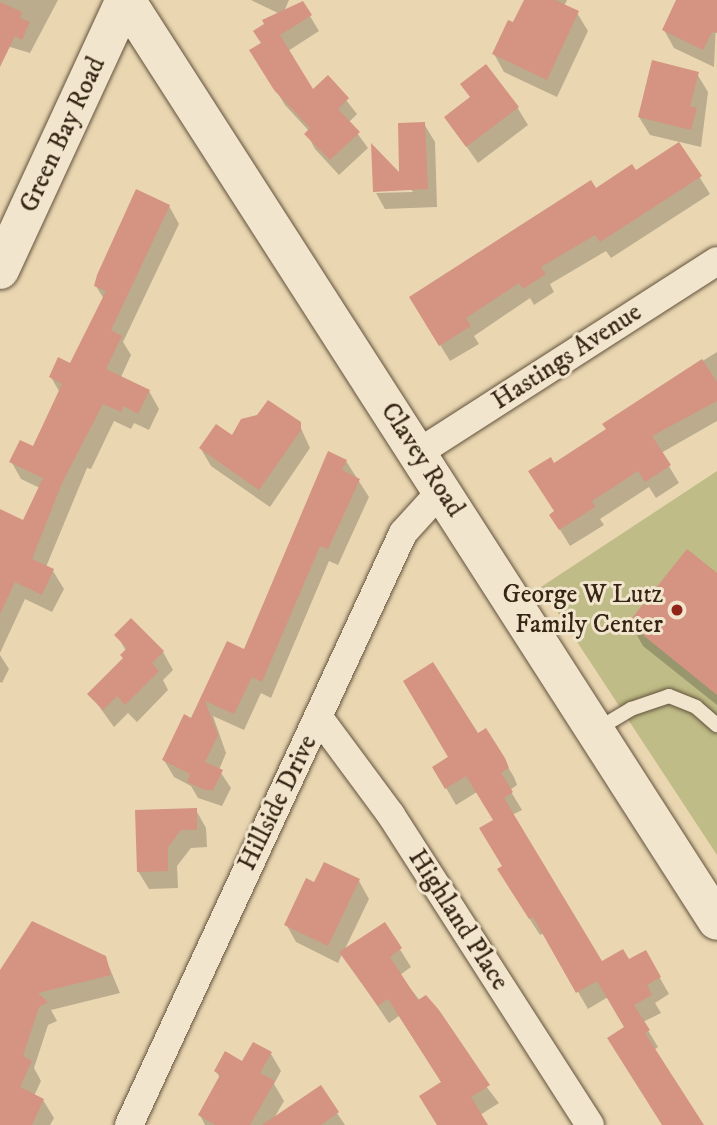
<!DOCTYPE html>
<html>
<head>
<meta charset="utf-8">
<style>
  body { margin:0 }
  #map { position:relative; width:717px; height:1125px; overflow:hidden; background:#ead7b2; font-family:"IM FELL DW Pica",serif }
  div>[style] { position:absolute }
  .green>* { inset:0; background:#bfbc87 }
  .shadow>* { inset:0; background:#0003 }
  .building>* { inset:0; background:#d59381 }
  .roads { filter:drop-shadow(0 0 2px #63523c) drop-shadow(0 0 2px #63523c) }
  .lane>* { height:14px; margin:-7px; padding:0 7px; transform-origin:7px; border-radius:7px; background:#f1e5cd }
  .street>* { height:28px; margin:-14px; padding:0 14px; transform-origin:14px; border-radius:14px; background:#f1e5cd }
  .secondary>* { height:38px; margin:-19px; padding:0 19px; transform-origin:19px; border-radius:19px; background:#f1e5cd }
  .dots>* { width:19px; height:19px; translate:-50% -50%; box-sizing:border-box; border:4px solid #f1e5cd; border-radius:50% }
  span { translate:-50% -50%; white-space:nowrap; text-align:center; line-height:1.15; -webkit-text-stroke:6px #f1e5cd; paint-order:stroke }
  .street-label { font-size:26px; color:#362514 }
  .poi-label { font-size:26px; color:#362514 }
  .right { translate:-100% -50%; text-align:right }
</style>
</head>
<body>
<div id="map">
  <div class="green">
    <div style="clip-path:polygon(717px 471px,717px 855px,541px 587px)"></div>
  </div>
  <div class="shadow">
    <div style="clip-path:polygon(0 0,58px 0,30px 53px,0 44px)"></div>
    <div style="clip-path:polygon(251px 0,289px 0,284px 12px,302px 3px,319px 31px,288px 51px,313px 91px,328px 77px,357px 114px,349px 122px,368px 148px,339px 175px,315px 149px,307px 134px,309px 131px,285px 105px,261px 66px,263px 44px,280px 14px)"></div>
    <div style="clip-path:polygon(526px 0,567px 0,564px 6px,577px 13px,588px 31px,557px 97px,504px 72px,494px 54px)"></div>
    <div style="clip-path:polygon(677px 0,717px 0,714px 67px,674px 48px,664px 30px)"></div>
    <div style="clip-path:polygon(697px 74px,708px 92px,701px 147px,650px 135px,639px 117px)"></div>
    <div style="clip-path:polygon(517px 107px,528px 125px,478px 163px,446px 117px)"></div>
    <div style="clip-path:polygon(424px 124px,435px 142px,437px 207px,385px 209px,376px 193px,413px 192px,401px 177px)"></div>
    <div style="clip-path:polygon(679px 144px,710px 194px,611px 258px,606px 251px,550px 284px,554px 292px,534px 305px,530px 298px,474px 336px,479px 344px,450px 361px,421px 314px,595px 190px,636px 172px)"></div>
    <div style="clip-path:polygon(169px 206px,179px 224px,123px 342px,131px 355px,121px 377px,149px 391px,159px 409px,149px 430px,134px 423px,131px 429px,114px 421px,91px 469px,87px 468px,46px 567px,53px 571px,64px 589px,52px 612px,25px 599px,0 653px,0 511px,24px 522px,40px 488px,21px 479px,11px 461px,33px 448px,60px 393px,51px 377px,71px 366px,104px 299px,96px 286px)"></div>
    <div style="clip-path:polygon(717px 352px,717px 421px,661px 453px,679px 483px,656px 498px,649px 487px,600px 519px,604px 525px,570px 546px,551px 515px,555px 512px,554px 465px,608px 429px,646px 396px)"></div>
    <div style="clip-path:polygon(299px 424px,310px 448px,270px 507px,211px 466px,201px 449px)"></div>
    <div style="clip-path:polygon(346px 461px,369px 497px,338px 565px,329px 561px,271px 698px,261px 693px,244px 730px,213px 716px,226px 753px,219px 770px,231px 788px,222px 806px,198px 798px,191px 786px,174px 777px,164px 760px,192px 720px,228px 644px,245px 652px)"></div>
    <div style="clip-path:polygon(717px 575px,717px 705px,643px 646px,630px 623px)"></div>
    <div style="clip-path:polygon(117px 635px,163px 652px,173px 670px,163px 680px,168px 690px,137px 722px,128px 713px,114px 727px,90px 694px,125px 659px,126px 651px)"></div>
    <div style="clip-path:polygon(0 655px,9px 669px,2px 683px,0 682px)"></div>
    <div style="clip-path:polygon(478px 735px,503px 759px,514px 777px,517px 785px,510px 790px,522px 810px,512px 815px,601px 963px,628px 962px,645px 952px,669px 994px,655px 1003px,661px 1013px,643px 1022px,658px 1047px,654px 1050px,702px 1125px,664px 1125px,626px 1028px,608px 997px,588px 1009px,544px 933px,540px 935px,509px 887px,495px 821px,477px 792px,456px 805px,434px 767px)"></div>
    <div style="clip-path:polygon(196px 810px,206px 828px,207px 847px,191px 848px,177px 866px,178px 888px,149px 889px,138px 871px)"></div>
    <div style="clip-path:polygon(359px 881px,369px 899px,344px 951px,384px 924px,411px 967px,400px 975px,499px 1103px,480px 1115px,486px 1125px,438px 1125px,442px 1083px,399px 1016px,389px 1023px,342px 954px,338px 963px,296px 942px,286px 924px,315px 885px)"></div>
    <div style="clip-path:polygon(105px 957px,120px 993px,51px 1010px,57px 1021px,48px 1025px,34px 1068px,41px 1081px,34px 1096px,43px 1100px,54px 1118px,50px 1125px,0 1125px,0 973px)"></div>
    <div style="clip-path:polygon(271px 1054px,281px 1071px,274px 1084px,284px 1101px,270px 1125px,205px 1125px,200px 1115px,220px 1078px,216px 1071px)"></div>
    <div style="clip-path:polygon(320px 1088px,345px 1125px,278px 1125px)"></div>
  </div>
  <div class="building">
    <div style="clip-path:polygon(524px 0,555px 0,579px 11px,547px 80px,492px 54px,508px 20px,513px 22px)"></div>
    <div style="clip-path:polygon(676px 0,717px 0,717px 33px,712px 32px,703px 50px,662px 30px)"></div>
    <div style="clip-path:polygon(303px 1px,312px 15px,280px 35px,313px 89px,328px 75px,349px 98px,338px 109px,360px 132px,330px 160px,304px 134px,310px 128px,274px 90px,249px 50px,261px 43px,253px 31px,264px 24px,262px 20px)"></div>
    <div style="clip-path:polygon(0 2px,22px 12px,20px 18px,30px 22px,22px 40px,15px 36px,0 67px)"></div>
    <div style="clip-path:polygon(652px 60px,699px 72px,690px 106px,697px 108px,691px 130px,638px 117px)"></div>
    <div style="clip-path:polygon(486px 64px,519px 107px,466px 147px,444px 117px,470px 97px,460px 84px)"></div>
    <div style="clip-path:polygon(425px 122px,428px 189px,373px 192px,371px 143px,399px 172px,398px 123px)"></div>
    <div style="clip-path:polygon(679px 142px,702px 176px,600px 242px,595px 235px,541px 267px,546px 274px,523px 289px,519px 283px,466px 318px,471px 326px,439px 346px,409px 297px,591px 180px,596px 188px,632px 164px,636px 170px)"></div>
    <div style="clip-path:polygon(136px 189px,170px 205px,111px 330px,122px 336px,106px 369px,150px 390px,138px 414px,124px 406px,121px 412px,103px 404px,62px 483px,32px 559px,54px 569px,42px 595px,15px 582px,0 614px,0 509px,23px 520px,43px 478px,9px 462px,20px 440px,33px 446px,62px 384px,49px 377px,58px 357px,70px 363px,106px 291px,94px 286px,97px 275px)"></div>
    <div style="clip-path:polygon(702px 359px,717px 382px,717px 401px,652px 436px,671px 465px,645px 482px,638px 471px,592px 501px,595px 507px,559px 530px,549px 515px,554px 511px,528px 471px,551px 457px,554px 463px,606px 429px,602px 424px)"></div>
    <div style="clip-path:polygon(268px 400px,301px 422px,301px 430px,259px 490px,199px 448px,216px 424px,232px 435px,241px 419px,257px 415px)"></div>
    <div style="clip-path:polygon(328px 451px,347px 460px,342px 470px,360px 479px,328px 549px,320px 546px,262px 682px,252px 677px,234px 714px,205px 701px,218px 735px,205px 762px,223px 770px,213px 790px,205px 790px,187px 782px,190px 774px,162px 760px,184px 714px,191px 718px,227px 641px,244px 649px)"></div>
    <div style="clip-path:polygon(687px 549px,717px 573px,717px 695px,628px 623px)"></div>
    <div style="clip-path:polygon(131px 618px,164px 651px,152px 663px,159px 671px,125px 705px,117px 696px,103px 710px,87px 694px,123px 658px,120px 655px,127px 648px,114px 635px)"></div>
    <div style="clip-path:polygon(433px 662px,478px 733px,486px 728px,505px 758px,509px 768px,501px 773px,513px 792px,504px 798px,602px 961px,623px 949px,629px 959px,646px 950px,661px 977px,647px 985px,652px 995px,634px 1005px,650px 1030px,645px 1033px,704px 1125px,662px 1125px,607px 1038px,624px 1027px,597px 981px,576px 993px,533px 917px,529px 919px,497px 869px,502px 866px,479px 828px,493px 820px,466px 776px,445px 789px,432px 767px,448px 757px,403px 681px)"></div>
    <div style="clip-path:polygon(197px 808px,197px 830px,181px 830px,168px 847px,168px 871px,137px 872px,135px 810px)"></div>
    <div style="clip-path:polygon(324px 862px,360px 879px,328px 946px,284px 925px,306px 878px,314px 882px)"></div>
    <div style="clip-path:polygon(32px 921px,106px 956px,111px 975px,38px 993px,48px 1002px,39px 1007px,23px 1056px,32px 1061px,20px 1087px,44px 1099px,32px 1125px,0 1125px,0 970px)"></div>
    <div style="clip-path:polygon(385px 922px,402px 948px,390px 957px,418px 1000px,426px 995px,439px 1010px,490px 1085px,471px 1097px,488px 1125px,437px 1125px,419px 1096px,441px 1082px,388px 999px,378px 1006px,339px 952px)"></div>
    <div style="clip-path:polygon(253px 1042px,272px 1052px,260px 1073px,275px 1081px,250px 1125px,215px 1125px,198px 1115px,220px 1075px,214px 1071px,225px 1051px,242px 1061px)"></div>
    <div style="clip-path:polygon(321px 1085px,339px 1112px,321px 1125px,262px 1125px)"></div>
  </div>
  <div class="roads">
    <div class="lane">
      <div style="left:596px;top:730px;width:41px;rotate:-31deg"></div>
      <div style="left:631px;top:709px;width:40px;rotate:-18.9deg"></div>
      <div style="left:669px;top:696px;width:29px;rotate:22deg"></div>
      <div style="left:696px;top:707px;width:28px;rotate:41deg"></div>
    </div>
    <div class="street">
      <div style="left:418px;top:453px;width:355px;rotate:-32.7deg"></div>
      <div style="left:320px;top:719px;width:119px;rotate:53.5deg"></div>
      <div style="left:391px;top:815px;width:368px;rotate:57.3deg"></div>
      <div style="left:129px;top:1125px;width:652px;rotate:-65.16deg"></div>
      <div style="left:403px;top:533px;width:58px;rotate:-47.8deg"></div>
    </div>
    <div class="secondary">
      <div style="left:126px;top:0;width:1094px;rotate:57.31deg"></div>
      <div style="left:0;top:270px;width:298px;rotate:-65.2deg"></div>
    </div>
  </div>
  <div class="dots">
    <div style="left:677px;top:610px;background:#8f2418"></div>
  </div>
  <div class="street-label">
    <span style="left:63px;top:135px;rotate:-65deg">Green Bay Road</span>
    <span style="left:567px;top:357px;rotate:-33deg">Hastings Avenue</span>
    <span style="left:422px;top:460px;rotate:57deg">Clavey Road</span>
    <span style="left:278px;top:803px;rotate:-64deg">Hillside Drive</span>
    <span style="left:458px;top:920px;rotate:57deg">Highland Place</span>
  </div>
  <div class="poi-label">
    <span class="right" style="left:663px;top:610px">George W Lutz<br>Family Center</span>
  </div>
</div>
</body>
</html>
